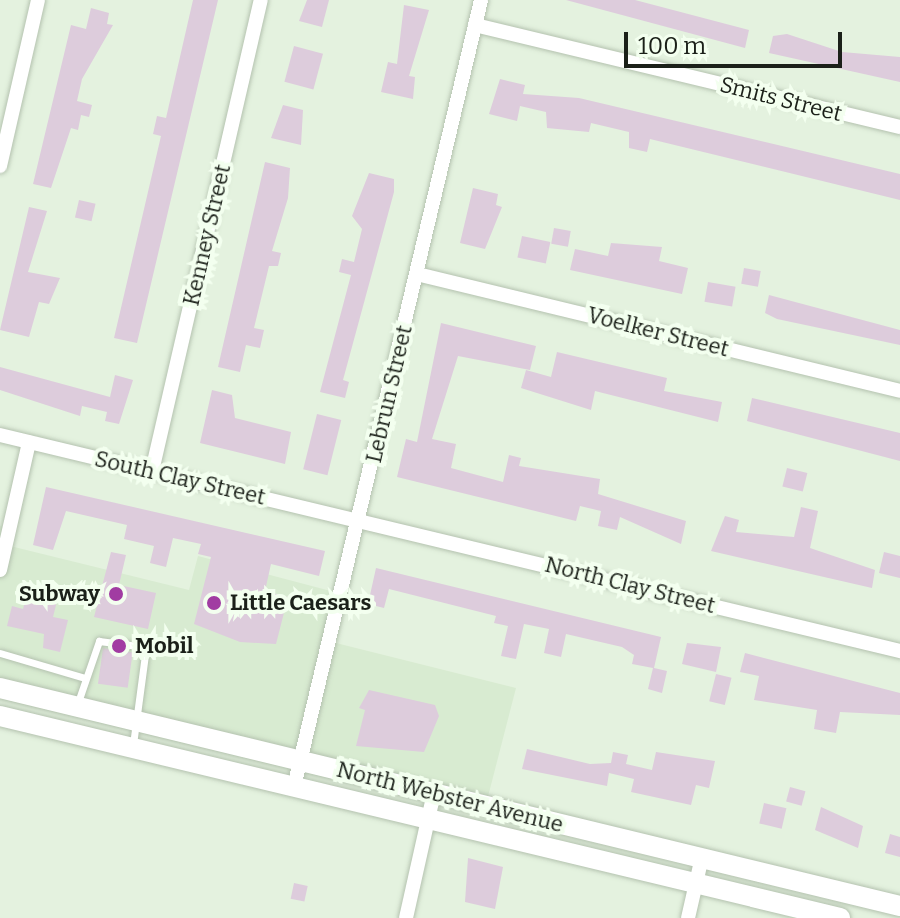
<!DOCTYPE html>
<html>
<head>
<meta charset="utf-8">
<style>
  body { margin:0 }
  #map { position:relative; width:900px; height:918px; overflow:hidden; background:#e4f2df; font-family:Bitter,serif }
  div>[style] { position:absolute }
  .built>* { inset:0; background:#d8ebd1 }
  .building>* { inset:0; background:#ddccdc; transform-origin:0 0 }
  .roads { filter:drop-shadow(0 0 2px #b4c2af) drop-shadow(0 0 2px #b4c2af) }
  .service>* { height:7px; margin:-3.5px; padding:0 3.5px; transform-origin:3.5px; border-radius:3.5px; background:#fff }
  .minor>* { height:14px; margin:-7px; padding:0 7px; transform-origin:7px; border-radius:7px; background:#fff }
  .secondary>* { height:20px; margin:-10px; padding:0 10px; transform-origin:10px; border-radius:10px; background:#fff }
  .dots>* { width:22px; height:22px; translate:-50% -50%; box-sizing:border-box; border:4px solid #f3ffef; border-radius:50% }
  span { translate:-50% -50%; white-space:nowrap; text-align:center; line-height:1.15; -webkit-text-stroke:8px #f3ffef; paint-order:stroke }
  .street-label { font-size:22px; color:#1b2019 }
  .poi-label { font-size:22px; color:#1b2019; font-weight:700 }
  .right { translate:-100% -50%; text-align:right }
  .left { translate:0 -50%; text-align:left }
  .scale { position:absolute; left:624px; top:32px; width:218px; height:36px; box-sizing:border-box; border:4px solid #1b2019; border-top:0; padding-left:10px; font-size:24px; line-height:28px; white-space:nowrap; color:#1b2019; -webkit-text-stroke:6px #f3ffef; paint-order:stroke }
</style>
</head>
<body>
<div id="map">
  <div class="built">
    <div style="clip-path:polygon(0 526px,10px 528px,6px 545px,189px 590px,198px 556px,342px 594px,332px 642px,516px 688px,483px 816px,0 699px)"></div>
  </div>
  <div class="building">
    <div style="clip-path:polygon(193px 0,218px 0,137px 343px,114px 338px,161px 136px,153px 134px,157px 116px,166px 118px)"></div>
    <div style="clip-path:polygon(307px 0,329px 0,322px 27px,299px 21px)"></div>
    <div style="clip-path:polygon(566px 0,635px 0,749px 30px,745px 48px)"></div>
    <div style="clip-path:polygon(404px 5px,429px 10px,409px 76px,415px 77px,413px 99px,381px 92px,388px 62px,397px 64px)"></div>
    <div style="clip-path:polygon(91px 8px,109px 13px,107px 24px,113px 25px,82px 79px,77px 101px,92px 105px,89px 117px,81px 115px,78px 130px,71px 128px,51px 188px,33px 184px,71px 25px,86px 29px)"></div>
    <div style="clip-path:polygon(787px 34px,842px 52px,900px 57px,900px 82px,769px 53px,773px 36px)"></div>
    <div style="left:294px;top:46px;width:30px;height:37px;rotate:15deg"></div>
    <div style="clip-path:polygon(500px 79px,525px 85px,523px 94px,579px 98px,900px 174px,900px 200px,650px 139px,647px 152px,629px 148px,629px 132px,591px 123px,589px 132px,547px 128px,546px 112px,520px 106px,517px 121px,489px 114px)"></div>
    <div style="clip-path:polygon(283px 105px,303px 110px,301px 145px,271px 138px)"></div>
    <div style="clip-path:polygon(265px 162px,290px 168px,288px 198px,272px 251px,281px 253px,278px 266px,269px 266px,254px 328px,264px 330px,260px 348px,246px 345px,240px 372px,218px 367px)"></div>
    <div style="clip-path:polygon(369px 173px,394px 179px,394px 192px,343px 380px,349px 382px,345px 398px,320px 392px,351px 275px,339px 272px,342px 259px,354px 262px,362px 229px,352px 216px)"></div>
    <div style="clip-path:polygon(473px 188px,498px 194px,496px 205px,502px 207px,485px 249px,460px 243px)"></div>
    <div style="left:79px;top:200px;width:17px;height:18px;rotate:13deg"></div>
    <div style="clip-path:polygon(29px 207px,47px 211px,28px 272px,60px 278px,49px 304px,39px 302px,29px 337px,0 330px)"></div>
    <div style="left:554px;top:228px;width:17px;height:16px;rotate:10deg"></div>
    <div style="left:522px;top:236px;width:29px;height:22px;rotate:12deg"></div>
    <div style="clip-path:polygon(611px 243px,662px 247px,659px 261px,688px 268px,682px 294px,570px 270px,575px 249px,608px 256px)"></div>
    <div style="left:744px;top:268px;width:17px;height:16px;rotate:10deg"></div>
    <div style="left:708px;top:282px;width:28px;height:20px;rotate:10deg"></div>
    <div style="clip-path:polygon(769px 295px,900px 330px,900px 345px,777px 319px,765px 313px)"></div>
    <div style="clip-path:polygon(441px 323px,536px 346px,530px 370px,458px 356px,432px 439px,456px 444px,451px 468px,503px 482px,509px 455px,521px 458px,519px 466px,600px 479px,598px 494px,686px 521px,681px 544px,620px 517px,617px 530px,598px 526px,601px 511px,580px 506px,576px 521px,397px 477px,406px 439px,417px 442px)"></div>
    <div style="clip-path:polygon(557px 352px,667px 378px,664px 391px,722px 402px,718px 422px,595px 391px,591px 410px,521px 388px,526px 370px,551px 377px)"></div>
    <div style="clip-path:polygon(0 367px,110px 397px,115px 375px,133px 380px,119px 424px,105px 421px,107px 412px,82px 406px,80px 416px,0 390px)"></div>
    <div style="clip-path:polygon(212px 390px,232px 395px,235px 418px,291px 432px,285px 464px,200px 443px)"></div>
    <div style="clip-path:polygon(752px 398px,900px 433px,900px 461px,747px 421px)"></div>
    <div style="left:317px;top:414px;width:25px;height:57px;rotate:14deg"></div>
    <div style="left:787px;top:468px;width:21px;height:19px;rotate:14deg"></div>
    <div style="clip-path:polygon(46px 487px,325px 551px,319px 576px,271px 564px,265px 591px,288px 597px,276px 644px,240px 642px,194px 624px,211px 557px,198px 554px,201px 544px,173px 538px,166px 567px,150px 563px,154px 546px,124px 539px,127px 525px,66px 511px,53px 550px,33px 545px)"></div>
    <div style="clip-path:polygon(801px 507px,818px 511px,810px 548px,875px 570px,872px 588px,711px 551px,725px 516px,739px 520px,736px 532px,794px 537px)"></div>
    <div style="clip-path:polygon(111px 552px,126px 555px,119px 585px,156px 593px,148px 629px,94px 617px)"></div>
    <div style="clip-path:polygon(884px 552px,900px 556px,900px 578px,879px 573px)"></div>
    <div style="clip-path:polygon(376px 568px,661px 637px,654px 668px,667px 671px,662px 693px,648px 689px,653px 668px,632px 664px,634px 655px,622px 647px,566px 634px,561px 657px,544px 653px,549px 629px,524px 624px,516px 659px,501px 656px,508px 626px,494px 623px,496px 616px,389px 589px,384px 608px,368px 604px)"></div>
    <div style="clip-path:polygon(27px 594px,57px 601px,53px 617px,68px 620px,60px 652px,43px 648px,44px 634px,7px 626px,12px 606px,23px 609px)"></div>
    <div style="clip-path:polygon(687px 643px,721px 647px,716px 672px,682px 664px)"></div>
    <div style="left:103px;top:648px;width:30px;height:36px;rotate:8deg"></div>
    <div style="clip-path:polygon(745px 653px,900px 693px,900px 715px,840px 712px,836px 733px,814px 729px,817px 710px,754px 700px,759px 676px,740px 672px)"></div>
    <div style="left:716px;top:674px;width:16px;height:28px;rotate:14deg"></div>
    <div style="clip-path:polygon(369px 690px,435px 705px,439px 716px,424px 752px,356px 746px,365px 710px,359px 708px)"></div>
    <div style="clip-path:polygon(527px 749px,590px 764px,611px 763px,613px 752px,628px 755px,626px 764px,652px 770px,656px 752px,715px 761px,709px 788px,696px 785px,691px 805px,631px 792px,634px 779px,609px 773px,607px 786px,522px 769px)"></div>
    <div style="left:790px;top:787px;width:16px;height:15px;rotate:15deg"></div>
    <div style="left:764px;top:803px;width:23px;height:21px;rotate:13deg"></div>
    <div style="clip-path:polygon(821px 807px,863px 826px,858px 848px,815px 830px)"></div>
    <div style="clip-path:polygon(890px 834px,900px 837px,900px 857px,885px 853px)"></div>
    <div style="clip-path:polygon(468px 858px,503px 867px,495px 909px,465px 902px)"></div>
    <div style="left:294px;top:883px;width:14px;height:16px;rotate:12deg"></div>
  </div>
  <div class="roads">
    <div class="service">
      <div style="left:0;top:653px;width:89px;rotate:16.4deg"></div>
      <div style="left:77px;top:705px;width:68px;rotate:-71deg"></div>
      <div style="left:99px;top:641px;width:47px;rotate:7.3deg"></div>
      <div style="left:146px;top:647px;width:98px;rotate:97.6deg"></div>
    </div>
    <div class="minor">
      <div style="left:475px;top:25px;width:437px;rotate:13.5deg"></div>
      <div style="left:0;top:166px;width:170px;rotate:-77.1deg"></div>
      <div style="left:417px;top:274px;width:497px;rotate:13.6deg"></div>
      <div style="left:0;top:435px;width:926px;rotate:13.5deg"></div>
      <div style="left:152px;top:471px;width:483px;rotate:-77deg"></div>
      <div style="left:0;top:570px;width:131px;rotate:-77.2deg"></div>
      <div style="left:294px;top:787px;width:809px;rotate:-76.63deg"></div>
      <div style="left:406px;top:918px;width:128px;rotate:-77.4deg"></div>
      <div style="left:688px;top:918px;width:63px;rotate:-77.1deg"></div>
    </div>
    <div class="secondary">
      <div style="left:0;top:688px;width:926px;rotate:13.62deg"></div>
      <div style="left:0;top:716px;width:864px;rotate:13.52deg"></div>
    </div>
  </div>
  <div class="dots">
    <div style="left:116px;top:594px;background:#a13ca2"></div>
    <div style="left:214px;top:603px;background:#a13ca2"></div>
    <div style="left:119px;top:646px;background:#a13ca2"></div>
  </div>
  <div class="street-label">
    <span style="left:781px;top:99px;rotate:14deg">Smits Street</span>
    <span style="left:207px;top:235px;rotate:-77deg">Kenney Street</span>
    <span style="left:658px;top:332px;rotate:14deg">Voelker Street</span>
    <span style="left:389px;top:394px;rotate:-77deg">Lebrun Street</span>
    <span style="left:180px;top:478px;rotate:13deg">South Clay Street</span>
    <span style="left:630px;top:585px;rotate:14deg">North Clay Street</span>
    <span style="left:450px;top:797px;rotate:14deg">North Webster Avenue</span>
  </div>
  <div class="poi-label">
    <span class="right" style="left:100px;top:594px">Subway</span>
    <span class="left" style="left:230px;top:603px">Little Caesars</span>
    <span class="left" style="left:135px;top:646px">Mobil</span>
  </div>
  <div class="scale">100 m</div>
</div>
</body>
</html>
